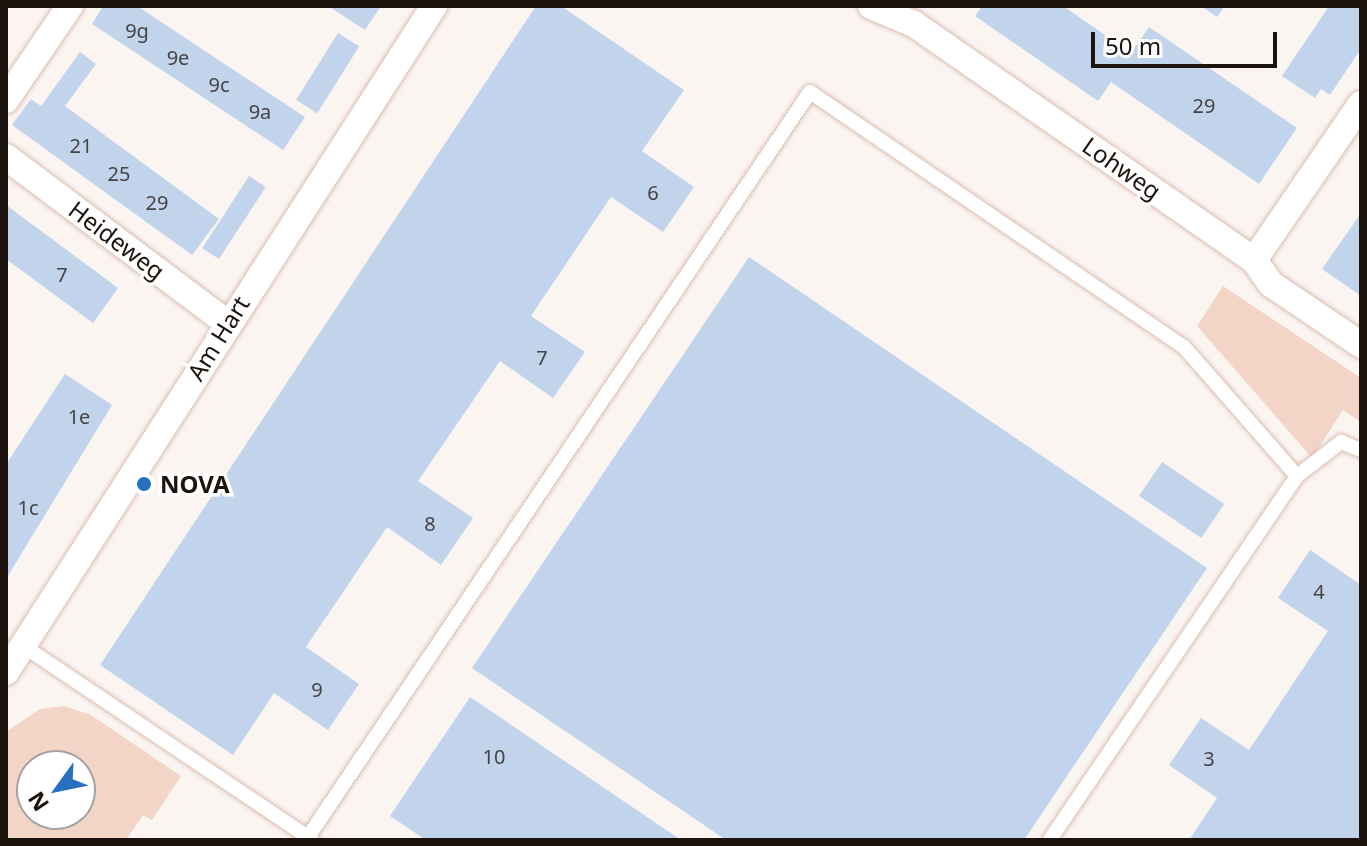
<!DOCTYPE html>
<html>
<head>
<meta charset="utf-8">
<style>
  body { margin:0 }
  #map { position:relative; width:1367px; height:846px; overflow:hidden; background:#fbf5f2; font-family:"Noto Sans",sans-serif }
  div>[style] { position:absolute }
  .green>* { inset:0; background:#f2d5c6 }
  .building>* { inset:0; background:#c1d4eb; transform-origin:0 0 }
  .roads { filter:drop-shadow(0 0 2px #dabdaf) drop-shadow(0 0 2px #dabdaf) }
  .lane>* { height:14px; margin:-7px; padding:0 7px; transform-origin:7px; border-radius:7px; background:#fff }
  .street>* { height:26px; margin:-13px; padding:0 13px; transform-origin:13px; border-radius:13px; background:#fff }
  .dots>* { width:22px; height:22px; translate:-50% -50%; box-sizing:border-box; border:4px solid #fff; border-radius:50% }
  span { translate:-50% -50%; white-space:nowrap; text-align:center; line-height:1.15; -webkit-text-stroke:7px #fff; paint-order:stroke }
  .number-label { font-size:20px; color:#464345 }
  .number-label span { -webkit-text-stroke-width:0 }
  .street-label { font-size:24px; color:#1d130e }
  .poi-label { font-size:24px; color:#1d130e; font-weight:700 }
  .left { translate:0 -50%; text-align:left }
  .frame { position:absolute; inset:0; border:8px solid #1d130e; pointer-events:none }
  .north { position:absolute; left:16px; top:750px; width:80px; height:80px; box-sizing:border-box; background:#fff; border:2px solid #a5a19f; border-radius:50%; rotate:237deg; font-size:22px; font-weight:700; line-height:32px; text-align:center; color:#1d130e }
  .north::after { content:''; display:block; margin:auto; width:28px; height:36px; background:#286fc0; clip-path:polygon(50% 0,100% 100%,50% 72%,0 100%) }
  .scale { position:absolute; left:1091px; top:32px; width:186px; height:36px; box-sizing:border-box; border:4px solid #1d130e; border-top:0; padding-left:10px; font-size:24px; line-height:28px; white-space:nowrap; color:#1d130e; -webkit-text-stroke:6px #fff; paint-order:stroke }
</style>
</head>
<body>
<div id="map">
  <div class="green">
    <div style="clip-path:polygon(1223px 286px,1361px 378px,1361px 422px,1343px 410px,1312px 458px,1197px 326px)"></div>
    <div style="clip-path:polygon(evenodd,64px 706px,91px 715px,181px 776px,152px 820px,143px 815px,126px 840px,6px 840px,6px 732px,40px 709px,64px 706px,80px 766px,80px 814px,32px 814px,32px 766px,80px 766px)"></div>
  </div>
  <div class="building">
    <div style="clip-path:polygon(103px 6px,137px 6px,305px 117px,283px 150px,92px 24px)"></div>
    <div style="clip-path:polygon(328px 6px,381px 6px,365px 30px)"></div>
    <div style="clip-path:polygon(536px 6px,561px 6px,684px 90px,642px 151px,694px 187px,663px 232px,611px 197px,531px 316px,585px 352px,553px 398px,500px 361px,418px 481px,473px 518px,441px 565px,387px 527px,306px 647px,359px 684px,328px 730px,274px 693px,233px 755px,100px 665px)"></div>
    <div style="clip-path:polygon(982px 6px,1063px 6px,1131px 53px,1149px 27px,1297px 128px,1259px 184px,1111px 82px,1098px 101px,975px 16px)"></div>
    <div style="clip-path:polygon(1201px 6px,1225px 6px,1217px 17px)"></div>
    <div style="clip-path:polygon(1329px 6px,1361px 6px,1361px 49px,1330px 95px,1321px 89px,1315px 98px,1282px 76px)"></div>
    <div style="left:338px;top:33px;width:25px;height:79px;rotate:32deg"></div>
    <div style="clip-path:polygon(80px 52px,96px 64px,65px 106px,219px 219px,192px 255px,12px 125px,31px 99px,41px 106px)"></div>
    <div style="left:249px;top:176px;width:20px;height:86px;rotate:33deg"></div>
    <div style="clip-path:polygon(6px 205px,118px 288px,93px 323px,6px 259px)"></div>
    <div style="clip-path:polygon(1361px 213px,1361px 296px,1322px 269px)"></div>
    <div style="clip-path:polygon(749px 257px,1207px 568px,1024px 840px,726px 840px,472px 668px)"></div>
    <div style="clip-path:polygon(65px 374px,112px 405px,6px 579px,7px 463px)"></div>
    <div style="left:1162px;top:462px;width:75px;height:41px;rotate:34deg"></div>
    <div style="clip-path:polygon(1310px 550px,1361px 585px,1361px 840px,1189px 840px,1217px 798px,1169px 765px,1201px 718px,1249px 750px,1328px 631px,1278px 598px)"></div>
    <div style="clip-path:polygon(470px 697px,681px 840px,426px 840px,390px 816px)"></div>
  </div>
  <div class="roads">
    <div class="lane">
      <div style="left:1297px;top:476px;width:56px;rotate:-37.7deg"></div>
      <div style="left:1341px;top:442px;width:22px;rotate:22deg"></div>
      <div style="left:22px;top:645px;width:349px;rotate:33.9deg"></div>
      <div style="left:308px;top:837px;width:898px;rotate:-56.03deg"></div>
      <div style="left:810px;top:92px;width:453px;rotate:34.3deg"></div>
      <div style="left:1184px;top:347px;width:171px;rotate:48.8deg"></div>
      <div style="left:1297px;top:476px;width:440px;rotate:124.2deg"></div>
    </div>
    <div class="street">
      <div style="left:871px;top:6px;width:47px;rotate:22.7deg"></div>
      <div style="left:914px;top:24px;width:414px;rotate:34.8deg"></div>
      <div style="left:1254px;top:260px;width:29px;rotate:55deg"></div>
      <div style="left:1271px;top:284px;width:109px;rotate:34.1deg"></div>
      <div style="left:6px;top:100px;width:114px;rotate:-55.8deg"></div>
      <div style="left:6px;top:157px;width:276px;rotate:36.9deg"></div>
      <div style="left:1254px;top:260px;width:189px;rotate:-55.6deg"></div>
      <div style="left:6px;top:672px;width:792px;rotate:-57.27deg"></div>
    </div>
  </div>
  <div class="dots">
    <div style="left:144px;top:484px;background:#286fc0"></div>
  </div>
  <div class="number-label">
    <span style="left:137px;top:30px">9g</span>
    <span style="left:178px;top:57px">9e</span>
    <span style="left:219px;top:84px">9c</span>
    <span style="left:1204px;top:105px">29</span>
    <span style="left:260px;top:111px">9a</span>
    <span style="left:81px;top:145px">21</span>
    <span style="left:119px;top:173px">25</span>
    <span style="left:653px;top:192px">6</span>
    <span style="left:157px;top:202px">29</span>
    <span style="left:62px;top:274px">7</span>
    <span style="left:542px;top:357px">7</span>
    <span style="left:79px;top:416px">1e</span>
    <span style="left:28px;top:507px">1c</span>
    <span style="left:430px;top:523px">8</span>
    <span style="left:1319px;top:591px">4</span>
    <span style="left:317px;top:689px">9</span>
    <span style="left:494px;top:756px">10</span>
    <span style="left:1209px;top:758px">3</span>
  </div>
  <div class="street-label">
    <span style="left:1122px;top:168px;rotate:35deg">Lohweg</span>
    <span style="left:117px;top:240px;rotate:37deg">Heideweg</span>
    <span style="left:218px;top:338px;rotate:-58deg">Am Hart</span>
  </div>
  <div class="poi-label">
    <span class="left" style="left:160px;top:484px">NOVA</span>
  </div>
  <div class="frame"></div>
  <div class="north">N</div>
  <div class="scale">50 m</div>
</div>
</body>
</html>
